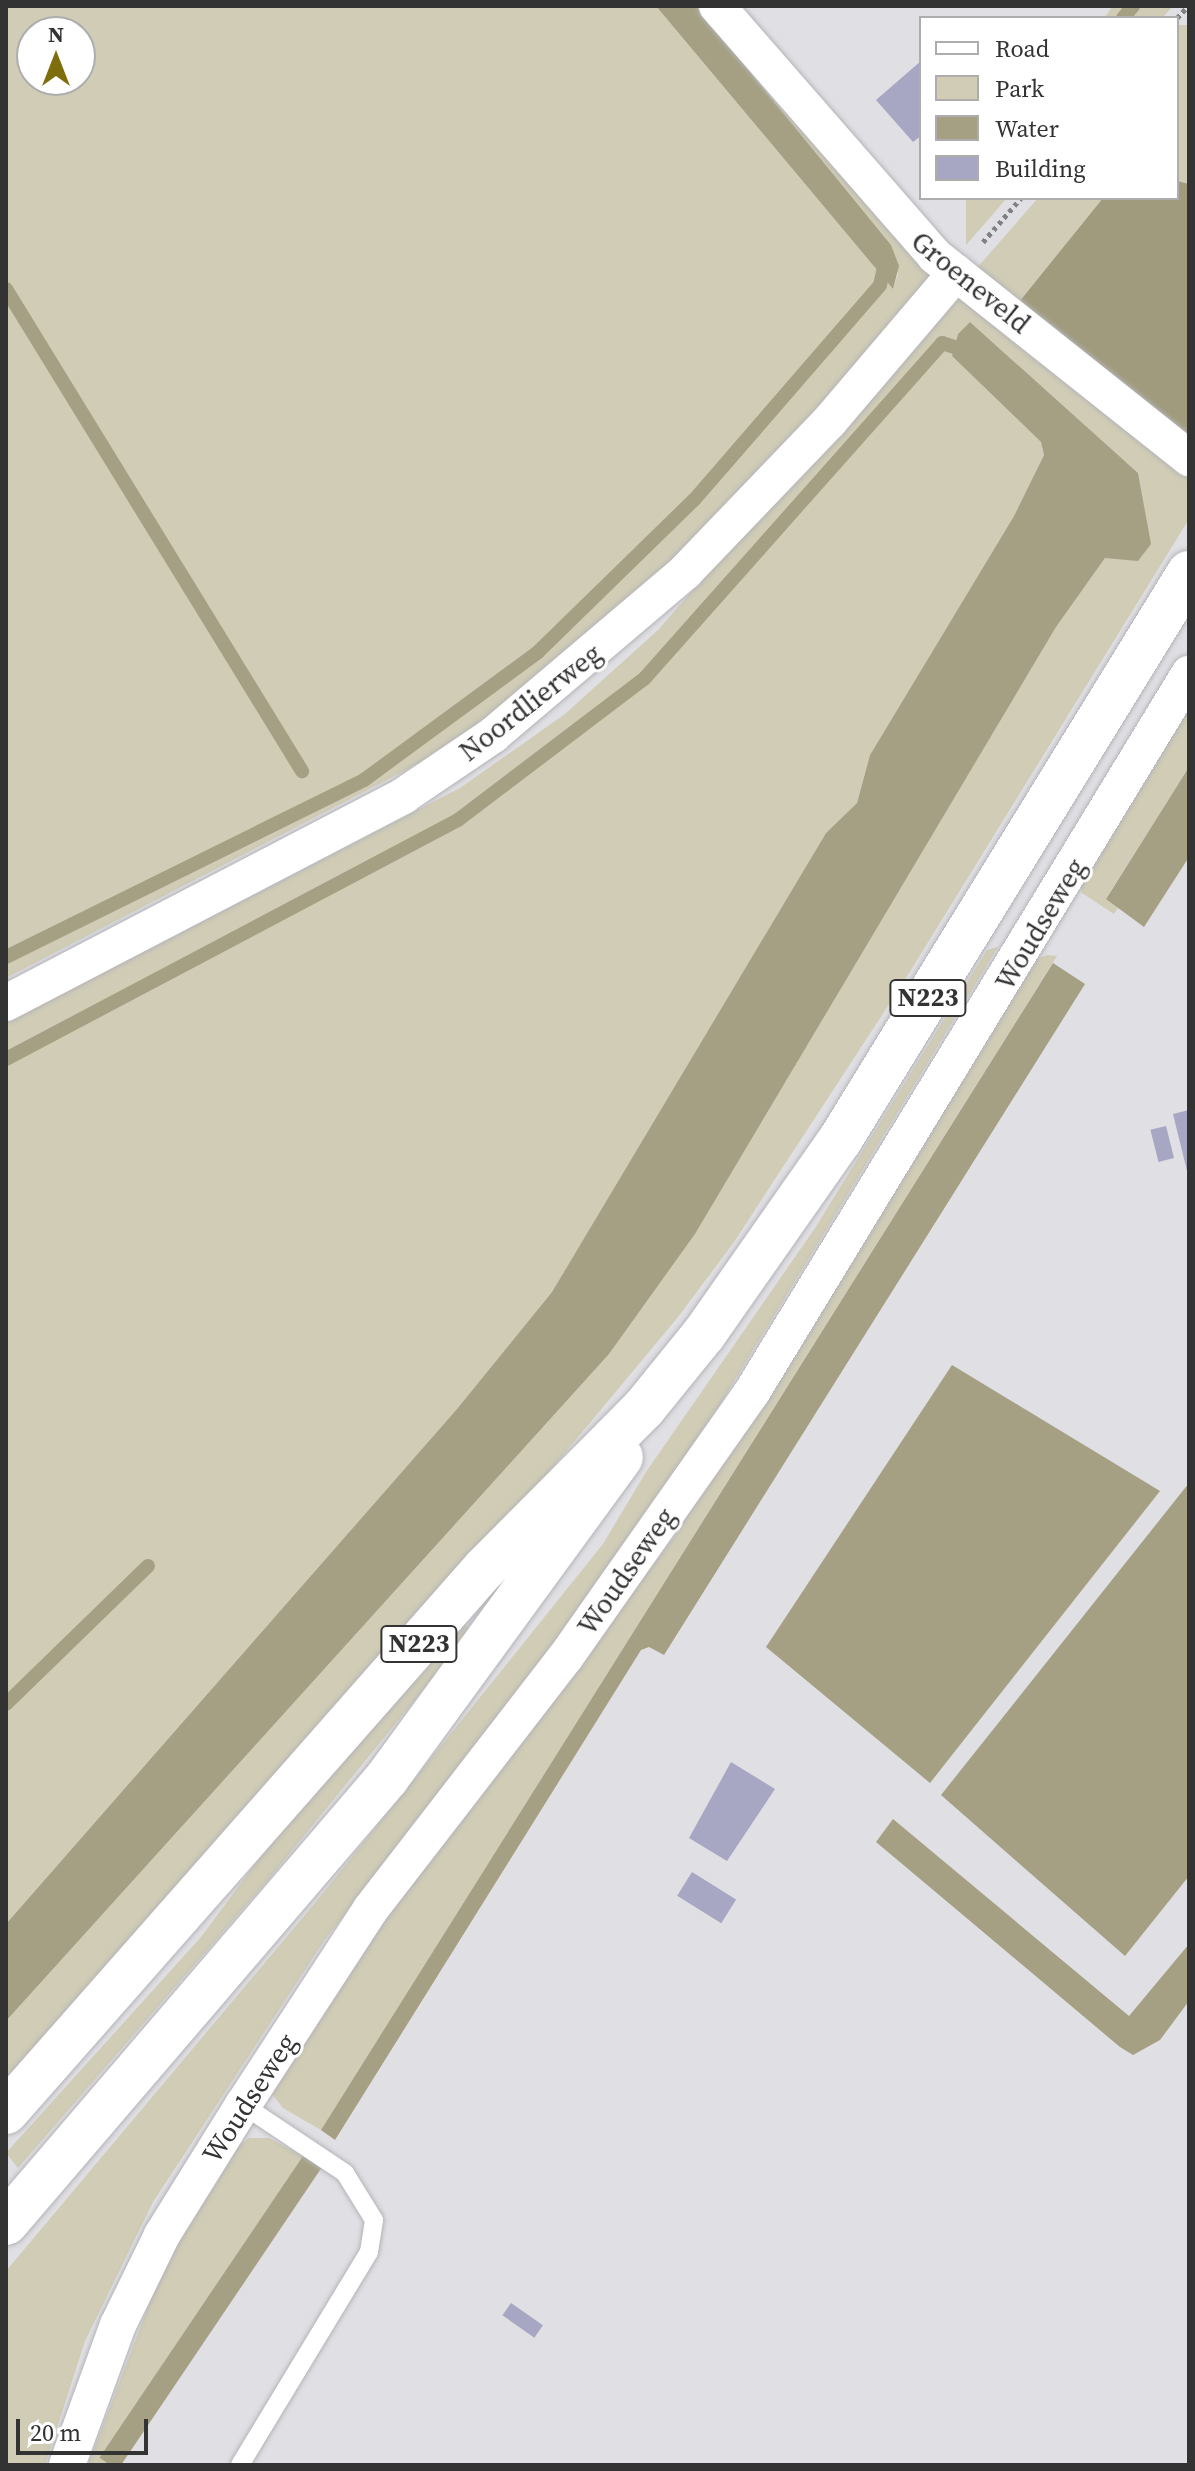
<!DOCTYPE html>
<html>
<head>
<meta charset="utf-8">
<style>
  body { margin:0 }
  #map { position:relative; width:1195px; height:2471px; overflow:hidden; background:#dfdfe4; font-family:"Source Serif 4",serif }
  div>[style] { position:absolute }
  .green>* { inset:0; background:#d0ccb6; transform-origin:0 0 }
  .forest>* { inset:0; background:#a19b7e }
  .water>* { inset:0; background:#a5a083; transform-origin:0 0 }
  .stream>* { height:14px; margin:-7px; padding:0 7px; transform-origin:7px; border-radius:7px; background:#a5a083 }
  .building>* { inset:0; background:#a7a6c3; transform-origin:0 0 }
  .path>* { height:5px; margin-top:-2.5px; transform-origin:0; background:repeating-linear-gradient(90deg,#818184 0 4px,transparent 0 8px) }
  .roads { filter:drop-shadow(0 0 2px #b4b4b8) drop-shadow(0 0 2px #b4b4b8) }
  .lane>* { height:18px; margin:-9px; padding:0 9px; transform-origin:9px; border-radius:9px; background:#fff }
  .street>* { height:36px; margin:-18px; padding:0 18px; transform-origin:18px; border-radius:18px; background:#fff }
  .primary>* { height:44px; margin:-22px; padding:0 22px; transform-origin:22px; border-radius:22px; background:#fff }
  span { translate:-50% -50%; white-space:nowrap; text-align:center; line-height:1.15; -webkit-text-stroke:6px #fff; paint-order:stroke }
  .shield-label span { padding:2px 6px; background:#fff; border:2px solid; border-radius:6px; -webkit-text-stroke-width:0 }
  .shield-label { font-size:26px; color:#333334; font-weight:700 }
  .street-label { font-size:28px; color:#333334 }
  .frame { position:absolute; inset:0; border:8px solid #333334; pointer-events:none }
  .legend { position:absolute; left:919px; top:16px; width:260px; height:184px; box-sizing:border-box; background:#fff; border:2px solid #adadae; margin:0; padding:10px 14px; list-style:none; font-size:24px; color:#333334 }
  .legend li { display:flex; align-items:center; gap:16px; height:40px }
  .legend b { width:40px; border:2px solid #adadae }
  .north { position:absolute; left:16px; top:16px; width:80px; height:80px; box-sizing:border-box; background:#fff; border:2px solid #adadae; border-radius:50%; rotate:0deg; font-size:22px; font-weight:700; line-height:32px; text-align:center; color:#333334 }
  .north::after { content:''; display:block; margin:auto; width:28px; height:36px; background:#7e6e0b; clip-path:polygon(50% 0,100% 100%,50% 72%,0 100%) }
  .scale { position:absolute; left:16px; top:2419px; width:132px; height:36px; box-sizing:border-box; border:4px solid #333334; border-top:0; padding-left:10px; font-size:24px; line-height:28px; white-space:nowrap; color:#333334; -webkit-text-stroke:6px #fff; paint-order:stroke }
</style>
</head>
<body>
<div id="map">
  <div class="green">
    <div style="clip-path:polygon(evenodd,6px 6px,656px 6px,893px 289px,898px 274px,891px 245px,696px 6px,708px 6px,927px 265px,928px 275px,926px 286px,741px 502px,535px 684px,431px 757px,6px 978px,6px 6px,32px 32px,80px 32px,80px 80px,32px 80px,32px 32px)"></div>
    <div style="clip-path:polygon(1113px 6px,1173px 6px,1162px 18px,1104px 18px)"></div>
    <div style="left:1189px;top:25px;width:159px;height:18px;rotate:90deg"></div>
    <div style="clip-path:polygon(966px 198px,1007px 198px,966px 245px)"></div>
    <div style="clip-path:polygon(1038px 198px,1103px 198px,1015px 307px,977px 268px)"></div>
    <div style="clip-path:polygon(958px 287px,1189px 473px,1189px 519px,901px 986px,734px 1242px,678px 1317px,529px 1496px,6px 2079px,6px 2021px,609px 1354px,695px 1234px,1056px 627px,1105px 558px,1150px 544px,1138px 473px,970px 322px,958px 334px,952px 356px,1041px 442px,1044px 455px,1014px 516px,870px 755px,857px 803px,826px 833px,552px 1292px,457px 1409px,6px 1924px,6px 1023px,460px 788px,565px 714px,658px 630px)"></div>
    <div style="clip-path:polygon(1189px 695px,1189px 767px,1106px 898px,1118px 908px,1114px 914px,1082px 893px,1080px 882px)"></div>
    <div style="clip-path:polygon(998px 947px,679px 1472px,608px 1576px,324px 1941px,153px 2202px,85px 2341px,45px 2465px,6px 2465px,6px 2271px,315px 1903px,603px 1544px,646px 1472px,815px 1228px,987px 950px)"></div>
    <div style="clip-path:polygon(1047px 955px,1057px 956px,321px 2130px,283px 2108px,271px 2093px,363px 1945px,675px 1536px,1033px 961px)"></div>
    <div style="clip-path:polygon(458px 1618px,471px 1631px,268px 1880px,18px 2168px,6px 2153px,201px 1937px,334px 1758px)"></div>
    <div style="clip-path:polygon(249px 2138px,269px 2138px,303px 2156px,111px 2465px,88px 2465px,162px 2270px,236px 2148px)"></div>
  </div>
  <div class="forest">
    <div style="clip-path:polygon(1177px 181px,1189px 184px,1189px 440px,1015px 307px,1103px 198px,1177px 198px)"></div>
  </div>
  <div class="water">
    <div style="clip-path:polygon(656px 6px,696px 6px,891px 245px,899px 266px,893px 289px)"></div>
    <div style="clip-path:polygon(970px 322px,1138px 473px,1151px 544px,1138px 561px,1105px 558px,1056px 627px,695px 1234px,609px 1354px,6px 2021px,6px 1924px,457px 1409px,552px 1292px,826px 833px,857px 803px,870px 755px,1014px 516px,1044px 455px,1041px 442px,952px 356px,958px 334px)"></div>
    <div style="clip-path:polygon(1189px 767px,1189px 857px,1144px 927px,1106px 899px)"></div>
    <div style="clip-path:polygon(1053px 963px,1085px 984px,664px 1655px,649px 1647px,641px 1650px,335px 2140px,321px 2130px)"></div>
    <div style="clip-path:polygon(952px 1365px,1160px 1491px,930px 1783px,766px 1647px)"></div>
    <div style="clip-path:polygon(1189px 1483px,1189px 1876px,1125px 1956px,941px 1795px)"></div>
    <div style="clip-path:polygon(893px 1819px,1129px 2016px,1189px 1944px,1189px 2001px,1160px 2040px,1133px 2055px,1120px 2047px,876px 1842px)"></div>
    <div style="left:303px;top:2156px;width:22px;height:364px;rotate:34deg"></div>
  </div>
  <div class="stream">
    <div style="left:1123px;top:18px;width:16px;rotate:-50deg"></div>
    <div style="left:6px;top:289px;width:566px;rotate:58.45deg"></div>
    <div style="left:6px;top:957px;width:399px;rotate:-26.3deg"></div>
    <div style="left:364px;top:780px;width:216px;rotate:-36.3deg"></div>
    <div style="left:538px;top:652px;width:218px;rotate:-44.3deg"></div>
    <div style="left:694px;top:500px;width:284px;rotate:-49.1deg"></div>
    <div style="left:880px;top:285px;width:27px;rotate:-77deg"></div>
    <div style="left:6px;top:1059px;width:511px;rotate:-27.87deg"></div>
    <div style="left:458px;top:820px;width:233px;rotate:-37.2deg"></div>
    <div style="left:644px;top:679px;width:449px;rotate:-48.4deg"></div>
    <div style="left:942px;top:343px;width:29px;rotate:18deg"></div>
    <div style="left:6px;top:1704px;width:198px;rotate:-44.2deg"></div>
  </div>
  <div class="building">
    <div style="clip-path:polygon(921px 61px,921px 136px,913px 142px,876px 100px)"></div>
    <div style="clip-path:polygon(1189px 1110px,1189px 1175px,1188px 1175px,1173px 1114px)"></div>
    <div style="left:1166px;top:1126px;width:33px;height:16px;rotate:76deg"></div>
    <div style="clip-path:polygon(731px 1762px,775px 1789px,727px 1861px,689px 1838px)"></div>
    <div style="left:692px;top:1872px;width:52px;height:28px;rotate:32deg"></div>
    <div style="left:511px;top:2303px;width:39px;height:15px;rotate:35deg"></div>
  </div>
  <div class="path">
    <div style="left:1177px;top:18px;width:16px;rotate:-47deg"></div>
    <div style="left:983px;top:242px;width:58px;rotate:-49.2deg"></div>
  </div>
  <div class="roads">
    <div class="lane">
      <div style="left:240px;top:2465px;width:249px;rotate:-58.8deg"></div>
      <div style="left:369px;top:2252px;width:32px;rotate:-81deg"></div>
      <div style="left:374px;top:2220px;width:55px;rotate:-121.7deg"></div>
      <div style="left:345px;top:2173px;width:123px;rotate:-146.3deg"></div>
    </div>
    <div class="street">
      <div style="left:717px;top:6px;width:332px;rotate:48.9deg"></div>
      <div style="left:935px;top:256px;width:325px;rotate:38.5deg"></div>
      <div style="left:6px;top:1003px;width:448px;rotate:-27.5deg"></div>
      <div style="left:403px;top:796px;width:109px;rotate:-34.1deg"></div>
      <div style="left:493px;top:735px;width:252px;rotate:-40.3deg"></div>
      <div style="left:685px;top:572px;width:208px;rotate:-46.2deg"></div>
      <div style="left:829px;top:422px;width:196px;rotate:-49.6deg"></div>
      <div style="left:67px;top:2465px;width:149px;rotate:-70deg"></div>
      <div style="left:118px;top:2325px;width:100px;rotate:-63.9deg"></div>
      <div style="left:162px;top:2235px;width:153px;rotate:-58.1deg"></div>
      <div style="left:243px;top:2105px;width:233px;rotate:-56.9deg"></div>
      <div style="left:370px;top:1910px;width:319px;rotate:-52.3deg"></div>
      <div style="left:565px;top:1658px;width:325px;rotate:-54.9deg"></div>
      <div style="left:752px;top:1392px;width:841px;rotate:-58.67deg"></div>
    </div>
    <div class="primary">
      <div style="left:6px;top:2112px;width:725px;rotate:-48.64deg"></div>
      <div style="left:485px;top:1568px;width:226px;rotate:-45.2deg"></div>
      <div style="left:644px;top:1408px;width:95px;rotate:-51deg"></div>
      <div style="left:704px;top:1334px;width:237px;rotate:-55deg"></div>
      <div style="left:840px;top:1140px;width:666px;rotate:-58.39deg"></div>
      <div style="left:6px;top:2223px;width:586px;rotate:-49.43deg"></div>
      <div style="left:387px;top:1778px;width:397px;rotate:-53.9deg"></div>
    </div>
  </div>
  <div class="shield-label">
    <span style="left:928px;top:998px">N223</span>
    <span style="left:419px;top:1644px">N223</span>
  </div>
  <div class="street-label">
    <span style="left:971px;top:282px;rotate:39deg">Groeneveld</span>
    <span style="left:530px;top:702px;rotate:-38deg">Noordlierweg</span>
    <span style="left:1040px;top:924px;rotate:-59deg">Woudseweg</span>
    <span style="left:626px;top:1571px;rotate:-55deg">Woudseweg</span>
    <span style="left:249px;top:2098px;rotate:-57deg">Woudseweg</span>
  </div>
  <div class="frame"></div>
  <ul class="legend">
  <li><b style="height:10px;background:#fff"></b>Road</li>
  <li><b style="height:22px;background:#d0ccb6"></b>Park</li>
  <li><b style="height:22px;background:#a5a083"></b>Water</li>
  <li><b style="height:22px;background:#a7a6c3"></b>Building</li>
  </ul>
  <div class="north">N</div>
  <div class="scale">20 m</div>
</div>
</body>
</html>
